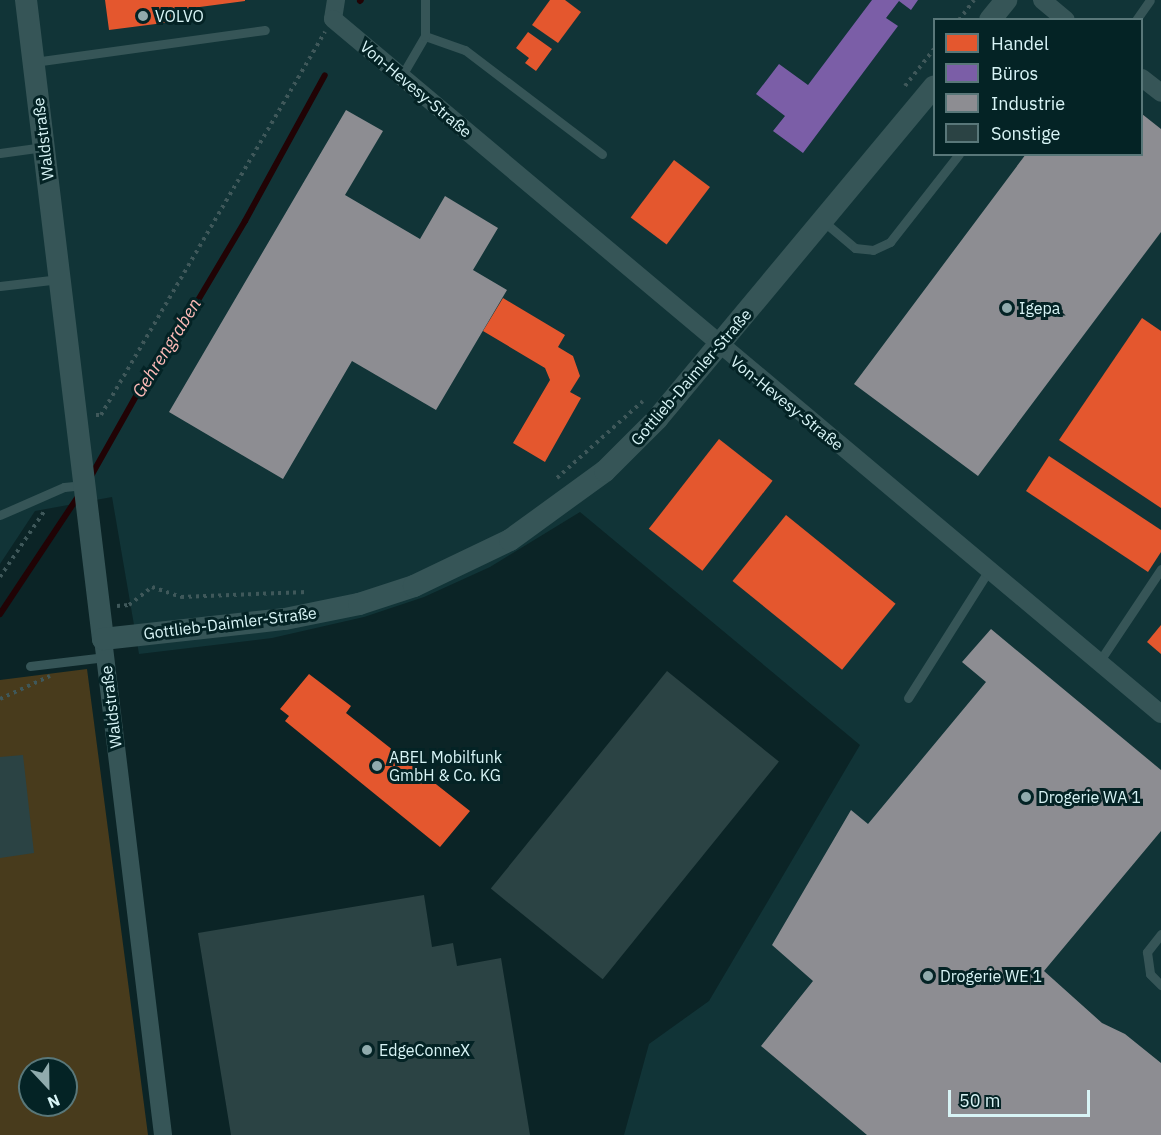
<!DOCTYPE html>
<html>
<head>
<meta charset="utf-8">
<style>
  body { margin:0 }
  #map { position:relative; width:1161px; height:1135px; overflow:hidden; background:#0b2426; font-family:"IBM Plex Sans",sans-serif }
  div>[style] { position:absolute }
  .built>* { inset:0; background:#113437 }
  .green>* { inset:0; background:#483b1c }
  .shops>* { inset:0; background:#e4572e; transform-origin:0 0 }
  .offices>* { inset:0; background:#7b5ea7 }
  .industry>* { inset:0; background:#8d8d92 }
  .stream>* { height:6px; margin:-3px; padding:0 3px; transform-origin:3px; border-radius:3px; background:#210305 }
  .building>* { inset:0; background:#2b4344; transform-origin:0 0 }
  .path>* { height:4px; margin-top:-2px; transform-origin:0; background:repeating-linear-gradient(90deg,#3f585a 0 3px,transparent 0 7.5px) }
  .service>* { height:9px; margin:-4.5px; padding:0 4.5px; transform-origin:4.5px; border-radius:4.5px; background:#365557 }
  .minor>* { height:18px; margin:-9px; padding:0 9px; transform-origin:9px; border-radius:9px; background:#365557 }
  .tertiary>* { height:22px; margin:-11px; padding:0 11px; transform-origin:11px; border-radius:11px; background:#365557 }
  .dots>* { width:16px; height:16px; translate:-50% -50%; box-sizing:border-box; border:3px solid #042325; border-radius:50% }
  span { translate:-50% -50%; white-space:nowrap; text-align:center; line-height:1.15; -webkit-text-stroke:6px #042325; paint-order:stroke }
  .poi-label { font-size:16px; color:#d8f4f6 }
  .left { translate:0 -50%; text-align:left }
  .street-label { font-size:16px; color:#d8f4f6 }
  .water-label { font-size:18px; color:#fdbab7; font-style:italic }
  .legend { position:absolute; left:933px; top:18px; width:210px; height:138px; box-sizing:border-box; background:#042325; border:2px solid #597779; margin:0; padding:8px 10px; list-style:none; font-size:18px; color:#d8f4f6 }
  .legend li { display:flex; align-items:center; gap:12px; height:30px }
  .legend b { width:30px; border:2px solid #597779 }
  .north { position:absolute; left:18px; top:1057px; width:60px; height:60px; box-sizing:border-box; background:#042325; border:2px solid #597779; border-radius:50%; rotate:158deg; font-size:16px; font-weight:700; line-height:24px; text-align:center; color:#d8f4f6 }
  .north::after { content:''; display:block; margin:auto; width:21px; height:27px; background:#90abad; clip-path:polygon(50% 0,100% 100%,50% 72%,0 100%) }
  .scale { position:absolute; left:948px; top:1090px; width:142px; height:27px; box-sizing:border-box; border:3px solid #d8f4f6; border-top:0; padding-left:8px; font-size:18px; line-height:21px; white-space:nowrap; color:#d8f4f6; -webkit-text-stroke:4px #042325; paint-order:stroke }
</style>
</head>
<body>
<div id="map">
  <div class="built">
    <div style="clip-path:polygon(evenodd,0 0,1161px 0,1161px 1135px,624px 1135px,649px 1044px,709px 1001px,860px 745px,580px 512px,490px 567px,424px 597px,364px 617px,272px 638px,139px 654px,112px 497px,35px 511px,0 564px,0 0,934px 20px,1142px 20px,1142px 154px,934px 154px,934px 20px)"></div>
  </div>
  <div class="green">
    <div style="clip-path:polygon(evenodd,87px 669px,148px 1135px,0 1135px,0 680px,87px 669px,30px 1069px,66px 1069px,66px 1105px,30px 1105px,30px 1069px)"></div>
  </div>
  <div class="shops">
    <div style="clip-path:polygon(105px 0,245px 0,245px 1px,177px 10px,179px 21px,109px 30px)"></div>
    <div style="clip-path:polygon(550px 0,565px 0,581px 12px,558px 43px,532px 25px)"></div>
    <div style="clip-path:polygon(528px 32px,552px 49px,536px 71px,525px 63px,529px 58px,516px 48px)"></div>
    <div style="left:674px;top:160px;width:45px;height:72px;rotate:37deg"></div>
    <div style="clip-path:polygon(503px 298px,565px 335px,558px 347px,573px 356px,580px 376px,570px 392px,581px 398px,545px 462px,513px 443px,550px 380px,545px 368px,483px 331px)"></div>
    <div style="clip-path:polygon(1142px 318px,1161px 331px,1161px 508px,1059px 440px)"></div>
    <div style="left:719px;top:439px;width:68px;height:114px;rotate:38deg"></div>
    <div style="clip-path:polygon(1049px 456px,1161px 530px,1161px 552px,1148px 572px,1026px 491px)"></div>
    <div style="left:786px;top:515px;width:141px;height:85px;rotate:39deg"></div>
    <div style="clip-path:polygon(1161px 625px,1161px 654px,1147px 642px)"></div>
    <div style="clip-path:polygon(309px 674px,351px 706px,346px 713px,470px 811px,440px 847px,285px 721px,289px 716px,280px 709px)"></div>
  </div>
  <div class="offices">
    <div style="clip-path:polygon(872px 0,918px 0,911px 10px,899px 1px,886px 18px,898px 26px,803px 153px,773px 131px,785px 116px,756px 94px,779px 64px,808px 85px)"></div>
  </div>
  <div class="industry">
    <div style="clip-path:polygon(346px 110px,383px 131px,345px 195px,420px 239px,445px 196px,498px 228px,473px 270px,507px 290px,436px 410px,352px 361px,283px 479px,169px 412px)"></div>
    <div style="clip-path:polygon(1142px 114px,1161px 129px,1161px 232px,978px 476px,854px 384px,1026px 154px,1142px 154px)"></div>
    <div style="clip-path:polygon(991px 629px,1161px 770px,1161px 831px,1044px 971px,1102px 1023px,1125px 1034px,1161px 1063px,1161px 1135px,867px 1135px,761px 1046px,813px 981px,772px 945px,851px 810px,868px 824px,986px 682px,962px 662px)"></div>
  </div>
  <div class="stream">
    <div style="left:360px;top:1px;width:1px;rotate:-45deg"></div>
    <div style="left:91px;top:476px;width:134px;rotate:-60.6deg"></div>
    <div style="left:157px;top:359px;width:64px;rotate:-54.6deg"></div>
    <div style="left:194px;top:307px;width:100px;rotate:-59.3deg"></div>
    <div style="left:245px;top:221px;width:166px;rotate:-61.3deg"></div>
    <div style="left:0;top:614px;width:143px;rotate:-56.4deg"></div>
  </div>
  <div class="building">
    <div style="left:667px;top:671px;width:144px;height:280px;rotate:39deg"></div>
    <div style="clip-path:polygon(23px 755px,34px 853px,0 858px,0 757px)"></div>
    <div style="clip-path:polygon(424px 895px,432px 947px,453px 943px,457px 966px,501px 958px,530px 1135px,231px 1135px,198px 933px)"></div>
  </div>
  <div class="path">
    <div style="left:959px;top:20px;width:25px;rotate:-53deg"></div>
    <div style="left:905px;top:86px;width:47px;rotate:-51.9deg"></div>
    <div style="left:96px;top:415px;width:5px"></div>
    <div style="left:101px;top:415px;width:444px;rotate:-59.7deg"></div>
    <div style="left:557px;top:478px;width:115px;rotate:-41.8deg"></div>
    <div style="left:0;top:577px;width:81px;rotate:-56.1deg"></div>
    <div style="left:117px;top:606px;width:12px;rotate:-5deg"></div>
    <div style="left:129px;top:605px;width:29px;rotate:-38deg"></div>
    <div style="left:152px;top:587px;width:31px;rotate:19deg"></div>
    <div style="left:181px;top:597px;width:127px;rotate:-2.3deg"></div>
    <div style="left:0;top:699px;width:55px;rotate:-24.7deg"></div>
  </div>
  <div class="service">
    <div style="left:1136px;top:20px;width:24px;rotate:-55deg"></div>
    <div style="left:425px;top:36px;width:42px;rotate:19.3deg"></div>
    <div style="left:465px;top:50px;width:172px;rotate:37.2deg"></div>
    <div style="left:34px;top:62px;width:233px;rotate:-7.9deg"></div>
    <div style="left:401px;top:77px;width:48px;rotate:-59.7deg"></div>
    <div style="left:425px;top:36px;width:36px;rotate:-90deg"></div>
    <div style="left:0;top:153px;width:44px;rotate:-7.8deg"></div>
    <div style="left:823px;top:221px;width:42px;rotate:40.2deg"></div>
    <div style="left:855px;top:248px;width:18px;rotate:6deg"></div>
    <div style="left:873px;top:250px;width:19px;rotate:-25deg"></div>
    <div style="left:890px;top:242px;width:112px;rotate:-51.9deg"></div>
    <div style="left:0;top:286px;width:60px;rotate:-6.7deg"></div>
    <div style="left:0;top:515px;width:70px;rotate:-23.6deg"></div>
    <div style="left:64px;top:487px;width:20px;rotate:-6deg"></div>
    <div style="left:1099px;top:662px;width:112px;rotate:-56.3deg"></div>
    <div style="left:30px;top:666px;width:76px;rotate:-6.8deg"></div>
    <div style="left:908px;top:698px;width:151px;rotate:-57.7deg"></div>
    <div style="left:1161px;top:934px;width:23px;rotate:128deg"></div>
    <div style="left:1147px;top:952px;width:22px;rotate:82deg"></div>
    <div style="left:1150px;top:974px;width:16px;rotate:45deg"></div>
  </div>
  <div class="minor">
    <div style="left:336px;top:0;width:19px;rotate:99deg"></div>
    <div style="left:333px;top:19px;width:1081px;rotate:40.01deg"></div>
    <div style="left:1042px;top:0;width:31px;rotate:40deg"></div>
    <div style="left:1142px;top:78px;width:24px;rotate:38deg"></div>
    <div style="left:103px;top:639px;width:500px;rotate:83.1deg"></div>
  </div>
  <div class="tertiary">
    <div style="left:26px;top:0;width:644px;rotate:83.13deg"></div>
    <div style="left:103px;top:639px;width:183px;rotate:-6.3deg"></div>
    <div style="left:285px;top:619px;width:76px;rotate:-11.5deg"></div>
    <div style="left:359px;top:604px;width:58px;rotate:-18.1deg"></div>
    <div style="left:414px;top:586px;width:106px;rotate:-25.6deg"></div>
    <div style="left:510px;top:540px;width:117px;rotate:-36deg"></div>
    <div style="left:605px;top:471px;width:74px;rotate:-45deg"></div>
    <div style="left:657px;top:419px;width:433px;rotate:-50.2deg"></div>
    <div style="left:990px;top:20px;width:26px;rotate:-51deg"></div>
  </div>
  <div class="dots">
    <div style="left:143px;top:16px;background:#90abad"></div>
    <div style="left:1007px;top:308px;background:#90abad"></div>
    <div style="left:377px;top:766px;background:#90abad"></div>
    <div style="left:1026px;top:797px;background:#90abad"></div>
    <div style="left:928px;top:976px;background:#90abad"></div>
    <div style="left:367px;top:1050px;background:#90abad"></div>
  </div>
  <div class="poi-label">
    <span class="left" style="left:155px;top:16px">VOLVO</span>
    <span class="left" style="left:1019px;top:308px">Igepa</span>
    <span class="left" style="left:389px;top:766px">ABEL Mobilfunk<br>GmbH &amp; Co. KG</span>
    <span class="left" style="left:1038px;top:797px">Drogerie WA 1</span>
    <span class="left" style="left:940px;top:976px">Drogerie WE 1</span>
    <span class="left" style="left:379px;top:1050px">EdgeConneX</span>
  </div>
  <div class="street-label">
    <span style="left:416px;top:89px;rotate:40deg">Von-Hevesy-Straße</span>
    <span style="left:43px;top:139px;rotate:-97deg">Waldstraße</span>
    <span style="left:691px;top:377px;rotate:-49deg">Gottlieb-Daimler-Straße</span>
    <span style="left:787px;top:403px;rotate:39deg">Von-Hevesy-Straße</span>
    <span style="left:230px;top:623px;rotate:-7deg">Gottlieb-Daimler-Straße</span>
    <span style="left:111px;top:707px;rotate:-97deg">Waldstraße</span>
  </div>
  <div class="water-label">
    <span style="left:167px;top:348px;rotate:-58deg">Gehrengraben</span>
  </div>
  <ul class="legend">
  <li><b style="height:16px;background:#e4572e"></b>Handel</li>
  <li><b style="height:16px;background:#7b5ea7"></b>Büros</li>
  <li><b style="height:16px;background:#8d8d92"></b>Industrie</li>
  <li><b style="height:16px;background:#2b4344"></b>Sonstige</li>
  </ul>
  <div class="north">N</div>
  <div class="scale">50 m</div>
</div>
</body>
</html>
